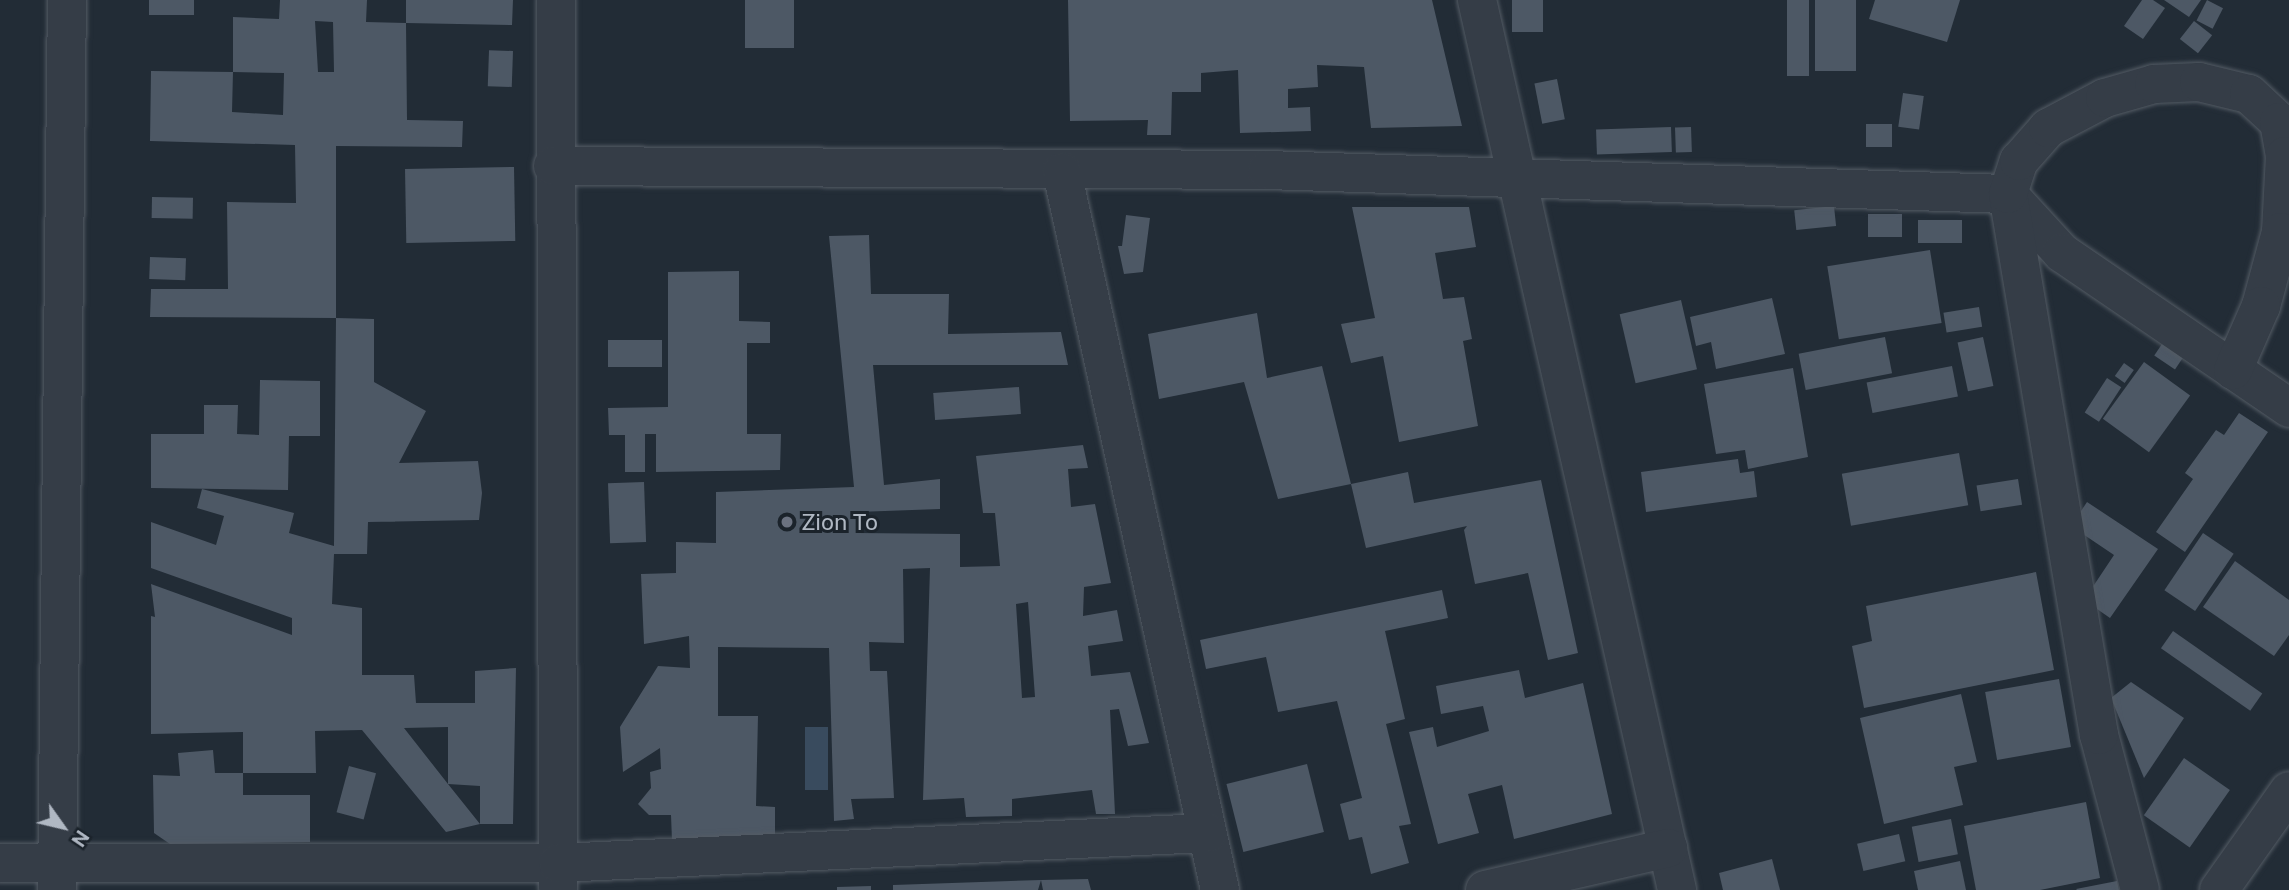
<!DOCTYPE html>
<html>
<head>
<meta charset="utf-8">
<style>
  body { margin:0 }
  #map { position:relative; width:2289px; height:890px; overflow:hidden; background:#222c36; font-family:"Public Sans",sans-serif }
  div>[style] { position:absolute }
  .water>* { inset:0; background:#394b5e; transform-origin:0 0 }
  .building>* { inset:0; background:#4d5865; transform-origin:0 0 }
  .roads { filter:drop-shadow(0 0 2px #535b64) drop-shadow(0 0 2px #535b64) }
  .minor>* { height:38px; margin:-19px; padding:0 19px; transform-origin:19px; border-radius:19px; background:#353d47 }
  .dots>* { width:19px; height:19px; translate:-50% -50%; box-sizing:border-box; border:4px solid #1b232b; border-radius:50% }
  span { translate:-50% -50%; white-space:nowrap; text-align:center; line-height:1.15; -webkit-text-stroke:6px #1b232b; paint-order:stroke }
  .poi-label { font-size:23px; color:#b0b8c3 }
  .left { translate:0 -50%; text-align:left }
  .north { position:absolute; left:28px; top:792px; width:70px; height:70px; -webkit-text-stroke:5px #1b232b; paint-order:stroke; rotate:124deg; font-size:19px; font-weight:700; line-height:28px; text-align:center; color:#b0b8c3 }
  .north::after { content:''; display:block; margin:auto; width:24px; height:32px; background:#b0b8c3; clip-path:polygon(50% 0,100% 100%,50% 72%,0 100%) }
</style>
</head>
<body>
<div id="map">
  <div class="water">
    <div style="left:828px;top:727px;width:63px;height:23px;rotate:90deg"></div>
  </div>
  <div class="building">
    <div style="left:149px;top:0;width:45px;height:15px"></div>
    <div style="clip-path:polygon(evenodd,280px 0,367px 0,366px 22px,406px 23px,406px 0,513px 0,512px 25px,406px 23px,407px 120px,463px 121px,462px 147px,336px 146px,336px 318px,150px 317px,151px 289px,228px 289px,227px 202px,296px 203px,295px 145px,150px 141px,151px 71px,233px 72px,232px 112px,283px 115px,284px 73px,233px 72px,233px 17px,279px 19px,280px 0,315px 21px,333px 22px,334px 72px,318px 72px,315px 21px)"></div>
    <div style="left:745px;top:0;width:49px;height:48px"></div>
    <div style="clip-path:polygon(1068px 0,1432px 0,1462px 126px,1371px 128px,1364px 67px,1317px 65px,1318px 87px,1288px 89px,1288px 108px,1310px 107px,1311px 131px,1240px 133px,1238px 70px,1201px 73px,1201px 92px,1172px 92px,1171px 135px,1147px 135px,1148px 120px,1070px 121px)"></div>
    <div style="left:1512px;top:0;width:31px;height:32px"></div>
    <div style="left:1787px;top:0;width:22px;height:76px"></div>
    <div style="left:1815px;top:0;width:41px;height:71px"></div>
    <div style="clip-path:polygon(1875px 0,1960px 0,1947px 42px,1869px 19px)"></div>
    <div style="clip-path:polygon(2142px 0,2153px 0,2165px 8px,2143px 39px,2124px 26px)"></div>
    <div style="clip-path:polygon(2164px 0,2201px 0,2189px 17px)"></div>
    <div style="left:2207px;top:0;width:18px;height:23px;rotate:27deg"></div>
    <div style="left:2194px;top:21px;width:23px;height:23px;rotate:38deg"></div>
    <div style="left:513px;top:51px;width:36px;height:24px;rotate:92deg"></div>
    <div style="left:1557px;top:79px;width:41px;height:23px;rotate:79deg"></div>
    <div style="left:1903px;top:93px;width:21px;height:34px;rotate:8deg"></div>
    <div style="left:1866px;top:124px;width:26px;height:23px"></div>
    <div style="left:1671px;top:127px;width:25px;height:75px;rotate:88deg"></div>
    <div style="left:1691px;top:127px;width:25px;height:16px;rotate:88deg"></div>
    <div style="left:514px;top:167px;width:74px;height:109px;rotate:89deg"></div>
    <div style="left:152px;top:197px;width:41px;height:21px;rotate:1deg"></div>
    <div style="left:1834px;top:206px;width:20px;height:40px;rotate:84deg"></div>
    <div style="clip-path:polygon(1352px 207px,1469px 207px,1476px 247px,1435px 253px,1443px 299px,1464px 297px,1472px 339px,1463px 341px,1478px 426px,1399px 442px,1383px 356px,1351px 363px,1341px 324px,1375px 318px)"></div>
    <div style="left:1868px;top:214px;width:34px;height:23px"></div>
    <div style="clip-path:polygon(1126px 215px,1150px 218px,1143px 272px,1124px 274px,1118px 246px,1122px 246px)"></div>
    <div style="left:1918px;top:220px;width:44px;height:23px"></div>
    <div style="clip-path:polygon(evenodd,869px 235px,871px 294px,949px 294px,948px 334px,1061px 332px,1068px 365px,873px 365px,884px 485px,940px 479px,940px 509px,857px 512px,858px 533px,960px 534px,960px 567px,1000px 566px,995px 513px,983px 513px,976px 456px,1083px 445px,1088px 468px,1068px 469px,1071px 507px,1095px 504px,1111px 583px,1084px 587px,1083px 616px,1117px 610px,1123px 641px,1088px 646px,1091px 676px,1130px 672px,1149px 743px,1128px 746px,1119px 709px,1110px 710px,1115px 814px,1096px 814px,1092px 790px,1012px 799px,1012px 816px,966px 817px,964px 798px,923px 800px,930px 568px,903px 569px,904px 643px,869px 642px,870px 671px,887px 671px,894px 798px,851px 799px,854px 819px,834px 821px,829px 648px,718px 647px,718px 716px,758px 716px,756px 806px,775px 807px,775px 838px,672px 841px,671px 815px,649px 815px,638px 804px,651px 788px,650px 772px,661px 769px,660px 748px,623px 772px,620px 727px,658px 666px,690px 668px,689px 636px,644px 644px,641px 574px,676px 573px,676px 542px,716px 543px,716px 492px,854px 487px,829px 236px,869px 235px,1028px 602px,1035px 697px,1022px 698px,1016px 604px,1028px 602px)"></div>
    <div style="left:1930px;top:250px;width:74px;height:104px;rotate:81deg"></div>
    <div style="left:150px;top:257px;width:36px;height:22px;rotate:2deg"></div>
    <div style="clip-path:polygon(739px 271px,739px 321px,770px 322px,770px 343px,747px 343px,747px 434px,781px 434px,780px 470px,656px 472px,656px 434px,645px 434px,645px 472px,625px 472px,625px 435px,609px 435px,608px 408px,668px 407px,668px 272px)"></div>
    <div style="clip-path:polygon(1772px 298px,1785px 354px,1716px 369px,1711px 342px,1696px 346px,1690px 317px)"></div>
    <div style="left:1681px;top:300px;width:71px;height:63px;rotate:77deg"></div>
    <div style="left:1979px;top:307px;width:20px;height:36px;rotate:81deg"></div>
    <div style="clip-path:polygon(1257px 313px,1267px 378px,1322px 366px,1351px 484px,1278px 499px,1244px 382px,1159px 399px,1148px 334px)"></div>
    <div style="clip-path:polygon(evenodd,336px 318px,374px 319px,374px 382px,426px 411px,399px 463px,478px 461px,482px 493px,479px 520px,368px 522px,367px 554px,334px 554px,332px 604px,362px 608px,362px 675px,414px 675px,416px 703px,475px 703px,475px 671px,516px 668px,513px 824px,480px 824px,446px 832px,362px 730px,315px 731px,316px 773px,243px 773px,243px 732px,151px 734px,151px 616px,155px 617px,151px 584px,292px 635px,292px 618px,151px 568px,151px 522px,216px 545px,224px 516px,197px 508px,202px 489px,294px 513px,289px 533px,334px 546px,336px 318px,448px 727px,448px 784px,480px 786px,480px 824px,448px 784px,404px 728px,448px 727px)"></div>
    <div style="left:1885px;top:337px;width:37px;height:88px;rotate:79deg"></div>
    <div style="left:1983px;top:337px;width:50px;height:26px;rotate:78deg"></div>
    <div style="left:2166px;top:338px;width:25px;height:21px;rotate:34deg"></div>
    <div style="left:662px;top:340px;width:27px;height:54px;rotate:90deg"></div>
    <div style="left:2144px;top:362px;width:57px;height:70px;rotate:36deg"></div>
    <div style="left:2124px;top:363px;width:12px;height:16px;rotate:35deg"></div>
    <div style="left:1952px;top:366px;width:31px;height:87px;rotate:79deg"></div>
    <div style="clip-path:polygon(1793px 368px,1808px 457px,1748px 469px,1745px 450px,1716px 454px,1704px 384px)"></div>
    <div style="left:2107px;top:378px;width:17px;height:41px;rotate:33deg"></div>
    <div style="clip-path:polygon(260px 380px,320px 381px,320px 436px,289px 436px,288px 490px,151px 488px,151px 434px,204px 434px,204px 405px,238px 405px,237px 434px,259px 435px)"></div>
    <div style="left:1019px;top:387px;width:27px;height:86px;rotate:86deg"></div>
    <div style="clip-path:polygon(2239px 413px,2268px 432px,2185px 552px,2156px 532px,2193px 479px,2185px 473px,2216px 430px,2224px 435px)"></div>
    <div style="left:1959px;top:453px;width:53px;height:119px;rotate:80deg"></div>
    <div style="clip-path:polygon(1738px 459px,1740px 473px,1754px 471px,1757px 497px,1646px 512px,1641px 472px)"></div>
    <div style="clip-path:polygon(1408px 472px,1414px 503px,1541px 480px,1578px 653px,1548px 660px,1528px 573px,1475px 584px,1464px 530px,1467px 526px,1366px 548px,1351px 484px)"></div>
    <div style="left:2018px;top:479px;width:26px;height:42px;rotate:81deg"></div>
    <div style="left:644px;top:482px;width:60px;height:36px;rotate:88deg"></div>
    <div style="clip-path:polygon(2087px 502px,2158px 549px,2110px 618px,2084px 600px,2114px 555px,2071px 526px)"></div>
    <div style="left:2203px;top:533px;width:37px;height:69px;rotate:34deg"></div>
    <div style="clip-path:polygon(2235px 561px,2289px 600px,2289px 635px,2274px 656px,2203px 607px)"></div>
    <div style="clip-path:polygon(2036px 572px,2054px 670px,1864px 708px,1852px 646px,1872px 641px,1866px 606px)"></div>
    <div style="clip-path:polygon(1442px 590px,1448px 618px,1385px 631px,1405px 719px,1386px 724px,1411px 824px,1399px 826px,1409px 863px,1371px 874px,1362px 837px,1349px 840px,1340px 804px,1362px 798px,1337px 701px,1278px 712px,1266px 657px,1206px 669px,1200px 640px)"></div>
    <div style="left:2173px;top:631px;width:109px;height:21px;rotate:35deg"></div>
    <div style="clip-path:polygon(1519px 670px,1525px 698px,1583px 683px,1612px 814px,1514px 839px,1502px 785px,1468px 794px,1479px 833px,1438px 844px,1409px 732px,1433px 727px,1437px 747px,1489px 731px,1483px 706px,1441px 714px,1436px 686px)"></div>
    <div style="left:2059px;top:679px;width:69px;height:75px;rotate:80deg"></div>
    <div style="clip-path:polygon(2131px 682px,2184px 718px,2144px 778px,2111px 698px)"></div>
    <div style="clip-path:polygon(1961px 694px,1977px 762px,1954px 767px,1963px 805px,1884px 824px,1860px 718px)"></div>
    <div style="clip-path:polygon(213px 750px,215px 773px,243px 773px,243px 795px,310px 795px,310px 842px,170px 844px,154px 833px,153px 775px,180px 776px,178px 753px)"></div>
    <div style="left:2184px;top:758px;width:56px;height:70px;rotate:35deg"></div>
    <div style="left:1307px;top:764px;width:70px;height:83px;rotate:76deg"></div>
    <div style="left:349px;top:766px;width:28px;height:48px;rotate:15deg"></div>
    <div style="clip-path:polygon(2086px 802px,2100px 878px,2040px 890px,1976px 890px,1964px 826px)"></div>
    <div style="left:1951px;top:819px;width:36px;height:40px;rotate:79deg"></div>
    <div style="left:1899px;top:834px;width:28px;height:43px;rotate:77deg"></div>
    <div style="clip-path:polygon(1772px 859px,1780px 890px,1723px 890px,1719px 873px)"></div>
    <div style="clip-path:polygon(1960px 861px,1966px 890px,1918px 890px,1914px 871px)"></div>
    <div style="clip-path:polygon(1088px 879px,1091px 890px,1043px 890px,1041px 880px,1038px 890px,893px 890px,893px 885px,1041px 880px)"></div>
    <div style="clip-path:polygon(2117px 881px,2119px 890px,2077px 890px,2076px 889px)"></div>
    <div style="clip-path:polygon(871px 886px,871px 890px,837px 890px,837px 887px)"></div>
  </div>
  <div class="roads">
    <div class="minor">
      <div style="left:556px;top:0;width:888px;rotate:89.87deg"></div>
      <div style="left:1477px;top:0;width:912px;rotate:77.33deg"></div>
      <div style="left:553px;top:166px;width:714px;rotate:0.32deg"></div>
      <div style="left:1267px;top:170px;width:741px;rotate:1.86deg"></div>
      <div style="left:2008px;top:194px;width:80px;rotate:47.5deg"></div>
      <div style="left:2062px;top:253px;width:275px;rotate:34.3deg"></div>
      <div style="left:1062px;top:172px;width:735px;rotate:77.59deg"></div>
      <div style="left:0;top:863px;width:558px"></div>
      <div style="left:558px;top:863px;width:650px;rotate:-2.65deg"></div>
      <div style="left:57px;top:890px;width:890px;rotate:-89.36deg"></div>
      <div style="left:1485px;top:890px;width:188px;rotate:-12.9deg"></div>
      <div style="left:2140px;top:890px;width:160px;rotate:-104.8deg"></div>
      <div style="left:2099px;top:735px;width:549px;rotate:-99.55deg"></div>
      <div style="left:2008px;top:194px;width:35px;rotate:-72deg"></div>
      <div style="left:2019px;top:161px;width:44px;rotate:-48.7deg"></div>
      <div style="left:2048px;top:128px;width:64px;rotate:-27.8deg"></div>
      <div style="left:2105px;top:98px;width:51px;rotate:-15.9deg"></div>
      <div style="left:2154px;top:84px;width:45px;rotate:-2.5deg"></div>
      <div style="left:2199px;top:82px;width:51px;rotate:13.5deg"></div>
      <div style="left:2249px;top:94px;width:41px;rotate:43deg"></div>
      <div style="left:2279px;top:122px;width:35px;rotate:80deg"></div>
      <div style="left:2285px;top:156px;width:76px;rotate:93deg"></div>
      <div style="left:2281px;top:232px;width:77px;rotate:105.1deg"></div>
      <div style="left:2261px;top:306px;width:70px;rotate:113.6deg"></div>
      <div style="left:2219px;top:890px;width:121px;rotate:-54.7deg"></div>
    </div>
  </div>
  <div class="dots">
    <div style="left:787px;top:522px;background:#6b7280"></div>
  </div>
  <div class="poi-label">
    <span class="left" style="left:801px;top:522px">Zion To</span>
  </div>
  <div class="north">N</div>
</div>
</body>
</html>
